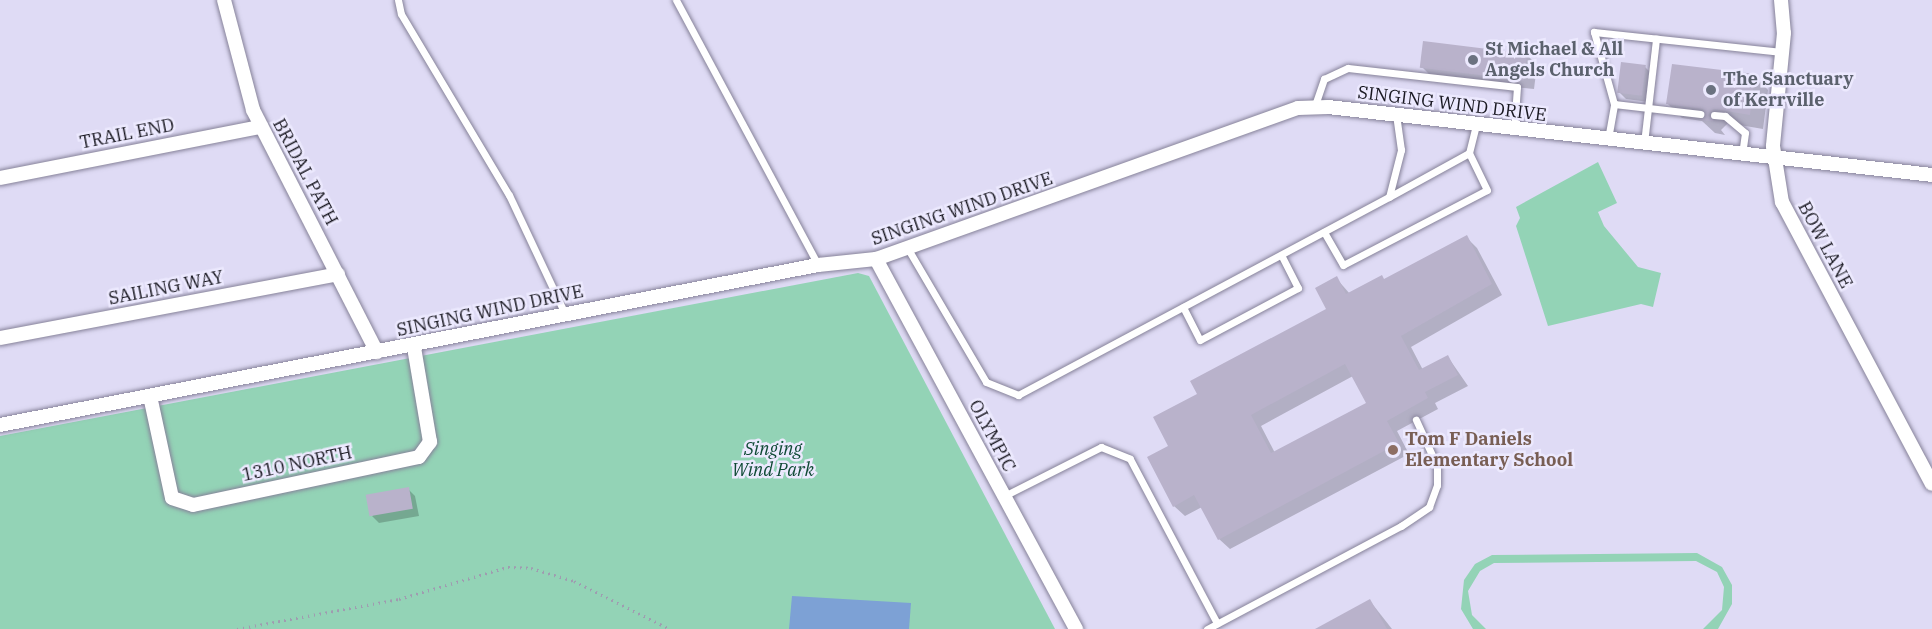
<!DOCTYPE html>
<html>
<head>
<meta charset="utf-8">
<style>
  body { margin:0 }
  #map { position:relative; width:1932px; height:629px; overflow:hidden; background:#dfdbf5; font-family:"IBM Plex Serif",serif }
  div>[style] { position:absolute }
  .green>* { inset:0; background:#93d3b6 }
  .water>* { inset:0; background:#7da1d5 }
  .shadow>* { inset:0; background:#0003 }
  .building>* { inset:0; background:#b9b2cb; transform-origin:0 0 }
  .path>* { height:3px; margin-top:-1.5px; transform-origin:0; background:repeating-linear-gradient(90deg,#9f9cb0 0 1.5px,transparent 0 6px) }
  .roads { filter:drop-shadow(0 0 2px #868299) drop-shadow(0 0 2px #868299) }
  .service>* { height:7px; margin:-3.5px; padding:0 3.5px; transform-origin:3.5px; border-radius:3.5px; background:#fff }
  .minor>* { height:14px; margin:-7px; padding:0 7px; transform-origin:7px; border-radius:7px; background:#fff }
  .dots>* { width:16px; height:16px; translate:-50% -50%; box-sizing:border-box; border:3px solid #ece9fe; border-radius:50% }
  span { translate:-50% -50%; white-space:nowrap; text-align:center; line-height:1.15; -webkit-text-stroke:5px #ece9fe; paint-order:stroke }
  .worship-label { font-size:18px; color:#5b616d; font-weight:700 }
  .left { translate:0 -50%; text-align:left }
  .street-label { font-size:18px; color:#191821 }
  .education-label { font-size:18px; color:#785e54; font-weight:700 }
  .park-label { font-size:18px; color:#0f4a35; font-style:italic }
</style>
</head>
<body>
<div id="map">
  <div class="green">
    <div style="clip-path:polygon(1598px 162px,1617px 203px,1598px 212px,1604px 226px,1638px 267px,1661px 273px,1653px 307px,1641px 304px,1548px 326px,1516px 226px,1520px 218px,1516px 207px)"></div>
    <div style="clip-path:polygon(858px 273px,869px 276px,1055px 629px,0 629px,0 436px)"></div>
    <div style="clip-path:polygon(1697px 553px,1722px 567px,1732px 585px,1732px 604px,1718px 629px,1703px 629px,1722px 610px,1724px 587px,1717px 572px,1696px 561px,1494px 563px,1480px 571px,1468px 591px,1472px 615px,1486px 629px,1473px 629px,1461px 609px,1464px 580px,1475px 564px,1492px 555px)"></div>
  </div>
  <div class="water">
    <div style="clip-path:polygon(792px 596px,911px 603px,909px 629px,789px 629px)"></div>
  </div>
  <div class="shadow">
    <div style="clip-path:polygon(1526px 54px,1537px 65px,1534px 89px,1433px 78px,1422px 67px)"></div>
    <div style="clip-path:polygon(1645px 67px,1652px 74px,1649px 102px,1626px 99px,1619px 92px)"></div>
    <div style="clip-path:polygon(1754px 75px,1768px 90px,1763px 129px,1728px 123px,1721px 130px,1725px 135px,1715px 133px,1702px 121px,1682px 118px,1668px 104px)"></div>
    <div style="clip-path:polygon(evenodd,1466px 237px,1477px 248px,1502px 295px,1411px 347px,1423px 370px,1448px 357px,1468px 386px,1435px 403px,1438px 409px,1397px 431px,1409px 454px,1230px 549px,1219px 539px,1202px 507px,1185px 516px,1174px 506px,1170px 446px,1199px 394px,1328px 309px,1336px 278px,1350px 294px,1385px 281px,1466px 237px,1353px 376px,1368px 404px,1275px 453px,1261px 426px,1353px 376px)"></div>
    <div style="clip-path:polygon(408px 489px,415px 496px,419px 516px,379px 523px,372px 516px)"></div>
    <div style="clip-path:polygon(1370px 601px,1392px 629px,1318px 629px)"></div>
  </div>
  <div class="building">
    <div style="left:1423px;top:41px;width:105px;height:27px;rotate:7deg"></div>
    <div style="left:1621px;top:62px;width:25px;height:31px;rotate:7deg"></div>
    <div style="clip-path:polygon(1672px 64px,1755px 74px,1750px 115px,1714px 109px,1708px 115px,1714px 121px,1699px 120px,1705px 115px,1703px 109px,1666px 104px)"></div>
    <div style="clip-path:polygon(evenodd,1467px 235px,1492px 284px,1401px 336px,1419px 370px,1448px 355px,1458px 375px,1425px 392px,1428px 398px,1387px 421px,1399px 443px,1218px 540px,1194px 495px,1173px 507px,1147px 457px,1168px 446px,1153px 417px,1197px 394px,1190px 381px,1326px 309px,1315px 288px,1337px 276px,1346px 294px,1382px 275px,1384px 279px,1467px 235px,1345px 364px,1366px 403px,1271px 453px,1251px 415px,1345px 364px)"></div>
    <div style="left:409px;top:487px;width:22px;height:44px;rotate:80deg"></div>
    <div style="clip-path:polygon(1370px 599px,1387px 629px,1315px 629px)"></div>
  </div>
  <div class="path">
    <div style="left:237px;top:629px;width:165px;rotate:-10.5deg"></div>
    <div style="left:399px;top:599px;width:114px;rotate:-16.4deg"></div>
    <div style="left:508px;top:567px;width:23px;rotate:2deg"></div>
    <div style="left:531px;top:568px;width:45px;rotate:16.8deg"></div>
    <div style="left:574px;top:581px;width:107px;rotate:26.6deg"></div>
  </div>
  <div class="roads">
    <div class="service">
      <div style="left:398px;top:0;width:14px;rotate:78deg"></div>
      <div style="left:401px;top:14px;width:211px;rotate:59.2deg"></div>
      <div style="left:509px;top:195px;width:132px;rotate:64.8deg"></div>
      <div style="left:676px;top:0;width:301px;rotate:61.8deg"></div>
      <div style="left:1614px;top:104px;width:87px;rotate:6.6deg"></div>
      <div style="left:1314px;top:108px;width:31px;rotate:-71deg"></div>
      <div style="left:1324px;top:79px;width:26px;rotate:-25deg"></div>
      <div style="left:1348px;top:68px;width:170px;rotate:6.4deg"></div>
      <div style="left:1517px;top:87px;width:42px;rotate:94.1deg"></div>
      <div style="left:1714px;top:115px;width:11px;rotate:5deg"></div>
      <div style="left:1725px;top:116px;width:26px;rotate:40deg"></div>
      <div style="left:1745px;top:133px;width:21px;rotate:98deg"></div>
      <div style="left:1608px;top:139px;width:36px;rotate:-80deg"></div>
      <div style="left:1614px;top:104px;width:75px;rotate:-105.5deg"></div>
      <div style="left:1594px;top:32px;width:189px;rotate:6.1deg"></div>
      <div style="left:1644px;top:143px;width:105px;rotate:-83.4deg"></div>
      <div style="left:1389px;top:197px;width:91px;rotate:-28.8deg"></div>
      <div style="left:1469px;top:153px;width:29px;rotate:-76deg"></div>
      <div style="left:1324px;top:232px;width:38px;rotate:60deg"></div>
      <div style="left:1343px;top:265px;width:162px;rotate:-27.5deg"></div>
      <div style="left:1487px;top:190px;width:41px;rotate:-115.9deg"></div>
      <div style="left:908px;top:249px;width:154px;rotate:59.6deg"></div>
      <div style="left:986px;top:382px;width:35px;rotate:22deg"></div>
      <div style="left:1018px;top:395px;width:421px;rotate:-28.1deg"></div>
      <div style="left:1389px;top:197px;width:49px;rotate:-75.7deg"></div>
      <div style="left:1401px;top:150px;width:34px;rotate:-98deg"></div>
      <div style="left:1183px;top:307px;width:37px;rotate:63deg"></div>
      <div style="left:1200px;top:340px;width:111px;rotate:-28deg"></div>
      <div style="left:1298px;top:288px;width:37px;rotate:-117deg"></div>
      <div style="left:1004px;top:496px;width:109px;rotate:-26.8deg"></div>
      <div style="left:1101px;top:447px;width:31px;rotate:22deg"></div>
      <div style="left:1130px;top:459px;width:186px;rotate:62.1deg"></div>
      <div style="left:1207px;top:629px;width:220px;rotate:-28deg"></div>
      <div style="left:1401px;top:526px;width:34px;rotate:-34deg"></div>
      <div style="left:1429px;top:507px;width:23px;rotate:-70deg"></div>
      <div style="left:1437px;top:485px;width:19px;rotate:-90deg"></div>
      <div style="left:1437px;top:466px;width:51px;rotate:-114.5deg"></div>
    </div>
    <div class="minor">
      <div style="left:224px;top:0;width:114px;rotate:75.2deg"></div>
      <div style="left:253px;top:110px;width:272px;rotate:62.9deg"></div>
      <div style="left:1781px;top:0;width:33px;rotate:85deg"></div>
      <div style="left:1784px;top:33px;width:114px;rotate:95.6deg"></div>
      <div style="left:1773px;top:146px;width:57px;rotate:80.9deg"></div>
      <div style="left:1782px;top:202px;width:319px;rotate:62deg"></div>
      <div style="left:0;top:178px;width:266px;rotate:-11.1deg"></div>
      <div style="left:876px;top:259px;width:421px;rotate:61.6deg"></div>
      <div style="left:0;top:338px;width:344px;rotate:-10.7deg"></div>
      <div style="left:150px;top:396px;width:104px;rotate:77.8deg"></div>
      <div style="left:172px;top:498px;width:22px;rotate:18deg"></div>
      <div style="left:193px;top:505px;width:231px;rotate:-12deg"></div>
      <div style="left:419px;top:457px;width:19px;rotate:-54deg"></div>
      <div style="left:430px;top:442px;width:96px;rotate:-99.6deg"></div>
      <div style="left:0;top:425px;width:834px;rotate:-11.07deg"></div>
      <div style="left:818px;top:265px;width:58px;rotate:-5.9deg"></div>
      <div style="left:876px;top:259px;width:448px;rotate:-19.7deg"></div>
      <div style="left:1298px;top:108px;width:30px;rotate:-2deg"></div>
      <div style="left:1328px;top:107px;width:608px;rotate:6.42deg"></div>
    </div>
  </div>
  <div class="dots">
    <div style="left:1473px;top:60px;background:#6b7280"></div>
    <div style="left:1711px;top:90px;background:#6b7280"></div>
    <div style="left:1393px;top:450px;background:#8d6e63"></div>
  </div>
  <div class="worship-label">
    <span class="left" style="left:1485px;top:60px">St Michael &amp; All<br>Angels Church</span>
    <span class="left" style="left:1723px;top:90px">The Sanctuary<br>of Kerrville</span>
  </div>
  <div class="street-label">
    <span style="left:1452px;top:104px;rotate:7deg">SINGING WIND DRIVE</span>
    <span style="left:127px;top:134px;rotate:-11deg">TRAIL END</span>
    <span style="left:305px;top:172px;rotate:62deg">BRIDAL PATH</span>
    <span style="left:962px;top:209px;rotate:-19deg">SINGING WIND DRIVE</span>
    <span style="left:1825px;top:245px;rotate:62deg">BOW LANE</span>
    <span style="left:166px;top:288px;rotate:-11deg">SAILING WAY</span>
    <span style="left:490px;top:311px;rotate:-12deg">SINGING WIND DRIVE</span>
    <span style="left:992px;top:436px;rotate:62deg">OLYMPIC</span>
    <span style="left:297px;top:464px;rotate:-12deg">1310 NORTH</span>
  </div>
  <div class="education-label">
    <span class="left" style="left:1405px;top:450px">Tom F Daniels<br>Elementary School</span>
  </div>
  <div class="park-label">
    <span style="left:773px;top:460px">Singing<br>Wind Park</span>
  </div>
</div>
</body>
</html>
